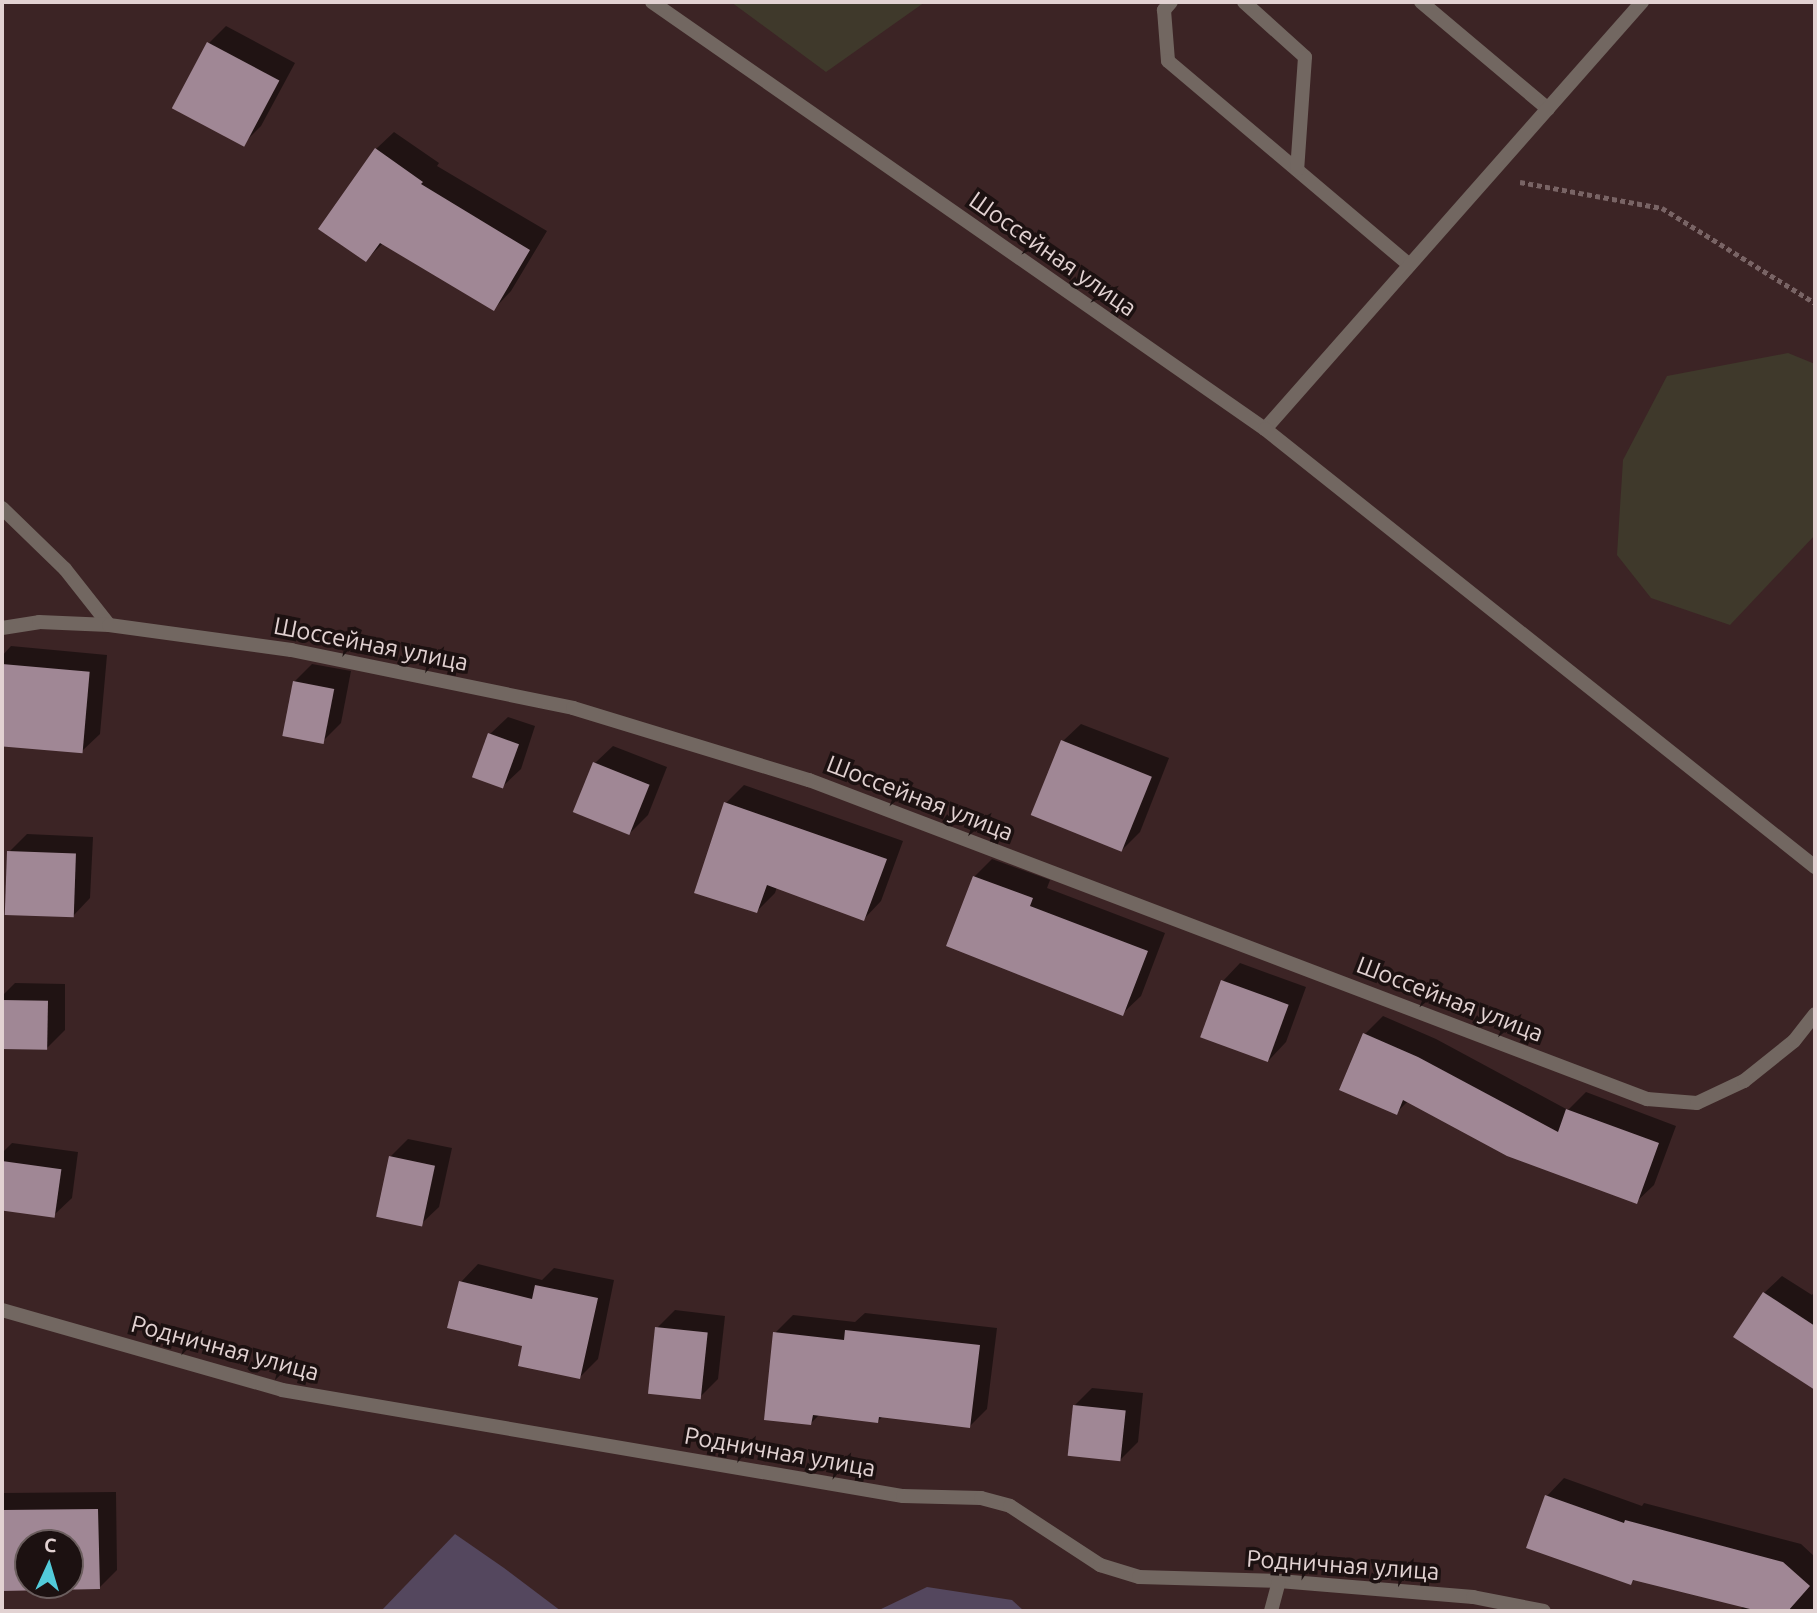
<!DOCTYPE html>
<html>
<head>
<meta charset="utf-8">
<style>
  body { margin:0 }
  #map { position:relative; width:1817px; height:1613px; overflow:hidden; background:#3c2425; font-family:Ubuntu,sans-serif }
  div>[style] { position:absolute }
  .green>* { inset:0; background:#3f392b }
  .water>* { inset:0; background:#54475e }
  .shadow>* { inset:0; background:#0007 }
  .building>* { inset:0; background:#a08795; transform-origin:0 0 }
  .path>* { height:4.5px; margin-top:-2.25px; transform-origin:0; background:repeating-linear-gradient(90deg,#796465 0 5px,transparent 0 8.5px) }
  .service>* { height:14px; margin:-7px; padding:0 7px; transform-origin:7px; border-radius:7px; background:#726761 }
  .minor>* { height:14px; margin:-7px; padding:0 7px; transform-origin:7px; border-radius:7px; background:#726761 }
  .tertiary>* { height:14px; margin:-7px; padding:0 7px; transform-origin:7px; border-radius:7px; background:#726761 }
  span { translate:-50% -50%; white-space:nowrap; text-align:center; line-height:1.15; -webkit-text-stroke:7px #1c1111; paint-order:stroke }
  .street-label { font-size:24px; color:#e2d2d2 }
  .frame { position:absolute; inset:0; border:4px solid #e2d2d2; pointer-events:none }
  .north { position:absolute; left:14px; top:1529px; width:70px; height:70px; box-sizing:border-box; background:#1c1111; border:2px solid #6b5e5e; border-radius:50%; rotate:4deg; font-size:19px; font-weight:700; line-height:28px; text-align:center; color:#e2d2d2 }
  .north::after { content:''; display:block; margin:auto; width:24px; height:32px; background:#52cbda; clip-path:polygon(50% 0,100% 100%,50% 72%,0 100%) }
</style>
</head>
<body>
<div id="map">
  <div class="green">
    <div style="clip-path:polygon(731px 2px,925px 2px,826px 72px)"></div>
    <div style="clip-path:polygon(1788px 353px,1815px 364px,1815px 535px,1730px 625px,1651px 598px,1617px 555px,1623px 460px,1667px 376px)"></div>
  </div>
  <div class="water">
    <div style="clip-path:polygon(455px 1534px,504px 1568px,561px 1611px,381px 1611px)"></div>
    <div style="clip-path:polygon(927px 1587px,1012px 1600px,1024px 1611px,877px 1611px)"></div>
  </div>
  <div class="shadow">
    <div style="clip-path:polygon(226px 26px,295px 63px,261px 126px,243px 144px,209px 43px)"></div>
    <div style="clip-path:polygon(394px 132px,439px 163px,437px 166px,547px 231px,511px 291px,494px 309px,383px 243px,366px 260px,376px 149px)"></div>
    <div style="clip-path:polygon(11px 646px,107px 655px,100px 734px,82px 751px,2px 744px,2px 656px)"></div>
    <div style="clip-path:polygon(312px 664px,351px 671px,341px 723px,323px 741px,294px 682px)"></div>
    <div style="clip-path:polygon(508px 717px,535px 726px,521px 769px,503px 786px,490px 734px)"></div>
    <div style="clip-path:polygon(1081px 724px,1169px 758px,1140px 832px,1122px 850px,1063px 741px)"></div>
    <div style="clip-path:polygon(613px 746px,667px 767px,648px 815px,630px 833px,595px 763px)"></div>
    <div style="clip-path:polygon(744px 785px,903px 841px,881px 901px,864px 919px,777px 887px,775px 893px,757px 911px,697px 892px,726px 803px)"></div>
    <div style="clip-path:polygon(27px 834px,93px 837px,90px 898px,73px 916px,9px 852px)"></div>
    <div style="clip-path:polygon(992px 859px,1050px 880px,1047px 888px,1165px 933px,1141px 996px,1123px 1013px,974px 877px)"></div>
    <div style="clip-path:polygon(1240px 963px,1306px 987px,1286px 1042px,1269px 1060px,1223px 981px)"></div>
    <div style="clip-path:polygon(15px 983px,65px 984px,65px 1030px,47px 1048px,2px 1047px,2px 996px)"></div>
    <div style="clip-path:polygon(1383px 1016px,1436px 1039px,1568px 1110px,1586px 1092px,1676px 1126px,1654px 1185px,1636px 1202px,1408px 1101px,1396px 1113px,1365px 1034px)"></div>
    <div style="clip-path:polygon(408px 1139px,452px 1148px,439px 1207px,421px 1224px,390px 1157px)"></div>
    <div style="clip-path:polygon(12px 1143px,78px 1152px,72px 1198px,54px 1215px,2px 1208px,2px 1153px)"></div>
    <div style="clip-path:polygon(478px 1264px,542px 1280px,554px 1268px,614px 1280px,598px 1359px,580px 1377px,524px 1345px,461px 1282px)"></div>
    <div style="clip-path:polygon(1782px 1276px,1812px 1295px,1815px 1291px,1815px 1380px,1810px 1385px,1764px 1293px)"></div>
    <div style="clip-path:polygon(675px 1310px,725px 1316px,718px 1379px,700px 1397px,657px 1328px)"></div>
    <div style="clip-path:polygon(865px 1313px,997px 1328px,987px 1409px,969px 1427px,883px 1416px,877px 1422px,820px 1414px,811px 1423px,775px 1333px,793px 1315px,855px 1322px)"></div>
    <div style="clip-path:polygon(1092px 1388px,1143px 1393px,1138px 1442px,1120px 1460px,1074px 1406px)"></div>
    <div style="clip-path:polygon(1564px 1478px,1642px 1506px,1644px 1503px,1801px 1544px,1815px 1557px,1815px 1611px,1739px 1611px,1744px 1606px,1635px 1579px,1631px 1583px,1547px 1496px)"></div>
    <div style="clip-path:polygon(evenodd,116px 1492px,117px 1570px,99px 1588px,2px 1589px,2px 1493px,116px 1492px,28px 1543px,70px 1543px,70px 1585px,28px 1585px,28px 1543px)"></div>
  </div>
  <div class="building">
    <div style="left:207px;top:42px;width:82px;height:75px;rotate:28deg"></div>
    <div style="clip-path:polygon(375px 148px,423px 182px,421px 184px,530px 250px,494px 311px,380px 243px,366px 262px,318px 229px)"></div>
    <div style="left:2px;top:664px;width:88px;height:82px;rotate:5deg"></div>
    <div style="left:293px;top:681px;width:42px;height:56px;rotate:11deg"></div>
    <div style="left:488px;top:733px;width:33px;height:47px;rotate:20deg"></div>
    <div style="left:1061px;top:740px;width:98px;height:81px;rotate:22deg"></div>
    <div style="left:593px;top:762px;width:61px;height:54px;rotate:22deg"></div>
    <div style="clip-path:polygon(724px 802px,887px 859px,864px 921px,767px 885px,757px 913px,694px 893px)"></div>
    <div style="left:7px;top:851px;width:69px;height:64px;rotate:2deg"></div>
    <div style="clip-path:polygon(973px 876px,1033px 898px,1030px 906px,1148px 951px,1123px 1016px,946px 946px)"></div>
    <div style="left:1221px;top:980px;width:72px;height:61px;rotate:20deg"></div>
    <div style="left:2px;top:1000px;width:46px;height:49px;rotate:1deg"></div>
    <div style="clip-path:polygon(1363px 1033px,1418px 1057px,1558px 1132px,1566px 1109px,1659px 1143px,1637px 1204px,1507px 1156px,1403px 1100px,1397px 1115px,1339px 1090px)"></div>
    <div style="left:389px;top:1156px;width:47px;height:62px;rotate:12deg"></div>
    <div style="left:2px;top:1161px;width:60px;height:49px;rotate:8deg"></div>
    <div style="clip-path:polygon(459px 1281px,532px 1299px,535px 1285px,598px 1298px,580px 1379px,518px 1366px,522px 1346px,447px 1328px)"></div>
    <div style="clip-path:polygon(1763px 1292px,1815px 1326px,1815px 1390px,1733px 1337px)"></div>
    <div style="left:655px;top:1327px;width:53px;height:67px;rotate:6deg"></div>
    <div style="clip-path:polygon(845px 1330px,980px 1345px,970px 1428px,879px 1417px,878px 1423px,813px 1415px,811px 1425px,764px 1420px,773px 1332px,844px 1340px)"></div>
    <div style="left:1073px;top:1405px;width:53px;height:51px;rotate:6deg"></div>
    <div style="clip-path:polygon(1545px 1495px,1624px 1523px,1625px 1520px,1783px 1562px,1810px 1586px,1788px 1611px,1758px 1611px,1633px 1580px,1631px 1585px,1526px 1548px)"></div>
    <div style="clip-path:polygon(evenodd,98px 1509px,100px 1589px,2px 1591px,2px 1510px,98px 1509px,28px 1543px,70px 1543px,70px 1585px,28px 1585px,28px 1543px)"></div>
  </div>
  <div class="path">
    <div style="left:1520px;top:182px;width:144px;rotate:10.4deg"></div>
    <div style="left:1662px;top:208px;width:180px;rotate:31.8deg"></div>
  </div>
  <div class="service">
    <div style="left:1171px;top:2px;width:11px;rotate:131deg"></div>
    <div style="left:1164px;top:10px;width:51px;rotate:85.5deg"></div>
    <div style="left:1168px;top:61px;width:316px;rotate:40.2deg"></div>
    <div style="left:1244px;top:2px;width:82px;rotate:42deg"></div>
    <div style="left:1305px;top:57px;width:113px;rotate:94deg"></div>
    <div style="left:1421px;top:2px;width:166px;rotate:40.1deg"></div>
    <div style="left:1265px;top:429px;width:570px;rotate:-48.56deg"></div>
    <div style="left:2px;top:508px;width:88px;rotate:44.1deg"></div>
    <div style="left:65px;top:569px;width:71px;rotate:51.8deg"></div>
  </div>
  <div class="minor">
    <div style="left:2px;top:628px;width:37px;rotate:-9deg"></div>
    <div style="left:39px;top:622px;width:70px;rotate:2.5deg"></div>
    <div style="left:109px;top:625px;width:184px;rotate:7.8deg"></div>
    <div style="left:291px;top:650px;width:288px;rotate:11.6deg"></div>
    <div style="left:573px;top:708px;width:247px;rotate:17deg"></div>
    <div style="left:809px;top:780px;width:897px;rotate:20.84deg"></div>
    <div style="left:1647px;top:1099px;width:50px;rotate:4.6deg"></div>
    <div style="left:1697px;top:1103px;width:52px;rotate:-25.1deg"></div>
    <div style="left:1744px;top:1081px;width:64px;rotate:-38.7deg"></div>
    <div style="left:1794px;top:1041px;width:34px;rotate:-52deg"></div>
    <div style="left:2px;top:1310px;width:291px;rotate:15.9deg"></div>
    <div style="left:282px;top:1390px;width:630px;rotate:9.69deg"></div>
    <div style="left:903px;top:1496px;width:78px;rotate:1.5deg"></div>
    <div style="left:981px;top:1498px;width:30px;rotate:15deg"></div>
    <div style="left:1010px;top:1506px;width:108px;rotate:33.2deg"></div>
    <div style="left:1100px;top:1565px;width:41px;rotate:17.1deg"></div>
    <div style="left:1139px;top:1577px;width:140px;rotate:1.6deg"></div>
    <div style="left:1279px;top:1581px;width:195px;rotate:4.7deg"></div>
    <div style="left:1473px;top:1597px;width:72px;rotate:11.2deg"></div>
    <div style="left:1271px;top:1611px;width:31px;rotate:-75deg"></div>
  </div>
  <div class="tertiary">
    <div style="left:652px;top:2px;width:747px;rotate:34.86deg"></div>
    <div style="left:1265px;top:429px;width:703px;rotate:38.53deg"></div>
  </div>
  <div class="street-label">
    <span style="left:1053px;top:254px;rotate:35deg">Шоссейная улица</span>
    <span style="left:371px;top:644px;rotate:11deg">Шоссейная улица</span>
    <span style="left:920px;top:798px;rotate:21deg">Шоссейная улица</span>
    <span style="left:1450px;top:999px;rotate:21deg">Шоссейная улица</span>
    <span style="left:225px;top:1348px;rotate:15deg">Родничная улица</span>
    <span style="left:780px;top:1452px;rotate:10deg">Родничная улица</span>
    <span style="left:1343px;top:1565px;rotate:4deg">Родничная улица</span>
  </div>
  <div class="frame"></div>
  <div class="north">С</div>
</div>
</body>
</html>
